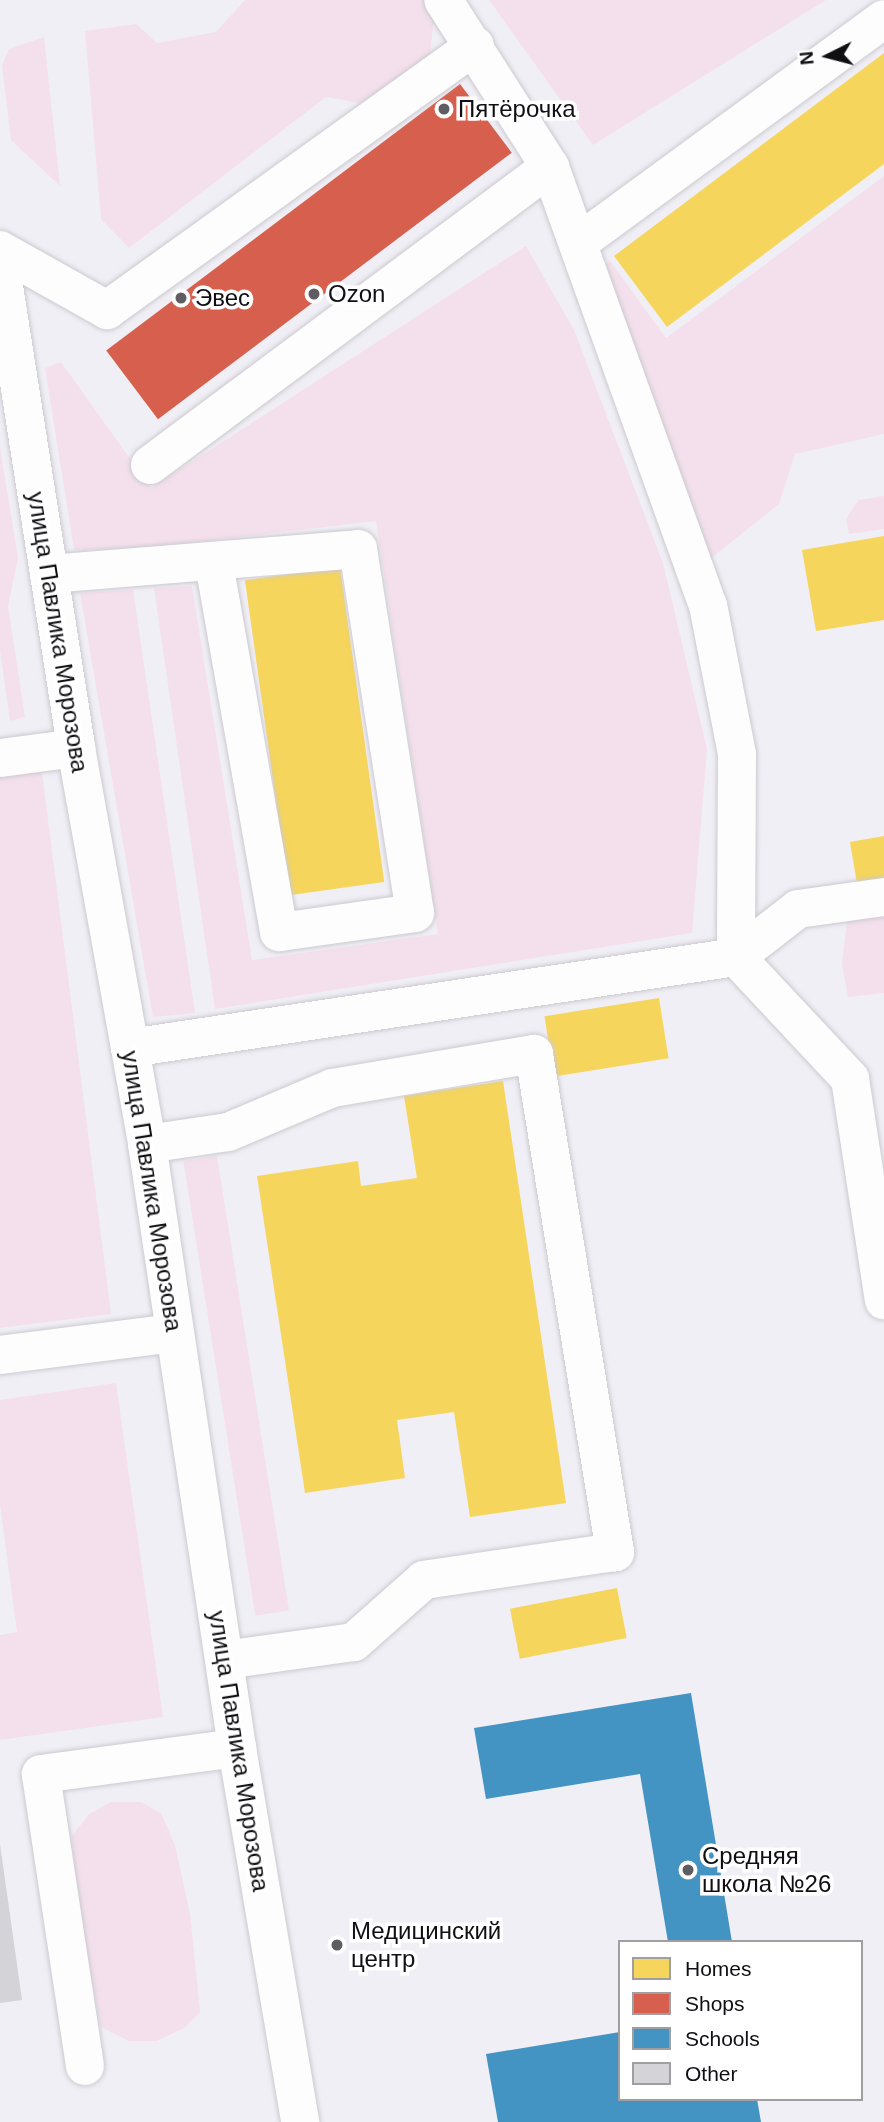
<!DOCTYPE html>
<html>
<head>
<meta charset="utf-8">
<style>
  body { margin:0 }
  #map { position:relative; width:884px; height:2122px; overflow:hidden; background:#f1eff6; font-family:Arial,sans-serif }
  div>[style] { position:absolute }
  .green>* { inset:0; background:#f4e0ec; transform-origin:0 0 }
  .homes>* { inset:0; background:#f6d55c; transform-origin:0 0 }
  .shops>* { inset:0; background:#d6604d; transform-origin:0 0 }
  .schools>* { inset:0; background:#4393c3 }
  .building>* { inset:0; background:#d3d3d8 }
  .roads { filter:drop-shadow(0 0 2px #cbcacf) drop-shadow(0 0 2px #cbcacf) }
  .minor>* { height:38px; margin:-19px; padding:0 19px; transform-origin:19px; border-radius:19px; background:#fdfdfe }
  .dots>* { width:19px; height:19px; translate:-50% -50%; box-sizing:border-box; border:4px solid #fff; border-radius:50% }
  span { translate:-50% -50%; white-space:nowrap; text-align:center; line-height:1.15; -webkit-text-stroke:7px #fff; paint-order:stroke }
  .poi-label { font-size:24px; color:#100f13 }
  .left { translate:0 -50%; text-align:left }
  .street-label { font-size:24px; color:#100f13 }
  .legend { position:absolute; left:618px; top:1940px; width:245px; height:161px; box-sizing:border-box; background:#fff; border:2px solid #9f9fa1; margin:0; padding:9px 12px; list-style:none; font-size:21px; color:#100f13 }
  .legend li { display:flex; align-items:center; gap:14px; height:35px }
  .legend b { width:35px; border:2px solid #9f9fa1 }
  .north { position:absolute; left:793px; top:21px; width:70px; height:70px; -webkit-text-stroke:5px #fff; paint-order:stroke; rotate:264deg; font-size:19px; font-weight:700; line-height:28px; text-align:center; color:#100f13 }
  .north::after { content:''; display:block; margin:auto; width:24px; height:32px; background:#100f13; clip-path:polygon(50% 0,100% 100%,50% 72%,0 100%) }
</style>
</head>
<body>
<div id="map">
  <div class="green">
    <div style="clip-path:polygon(245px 0,429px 0,435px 8px,430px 56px,366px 104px,326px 97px,129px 248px,101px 219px,85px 31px,136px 24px,157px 43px,216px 32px)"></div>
    <div style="clip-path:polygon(489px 0,826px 0,593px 145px)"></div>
    <div style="clip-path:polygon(44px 37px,60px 186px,11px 140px,2px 65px,9px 49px)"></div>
    <div style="clip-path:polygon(884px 176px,884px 434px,795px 454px,779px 504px,710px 559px,601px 268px,610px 261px,666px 338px)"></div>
    <div style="clip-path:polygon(526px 246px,574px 330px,663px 563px,707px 749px,692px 933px,215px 1009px,154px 588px,192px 586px,252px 960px,438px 934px,376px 521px,155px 547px,74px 550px,45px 368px,61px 362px,151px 488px)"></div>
    <div style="clip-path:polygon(0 447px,18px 558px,8px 606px,25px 717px,10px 721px,0 651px)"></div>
    <div style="clip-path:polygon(884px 496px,884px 529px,849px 534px,846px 519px,858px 500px)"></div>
    <div style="clip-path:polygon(133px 590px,195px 1013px,153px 1017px,80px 593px)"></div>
    <div style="clip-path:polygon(41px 765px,111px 1314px,0 1328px,0 772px)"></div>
    <div style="clip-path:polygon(884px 915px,884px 993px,848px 997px,842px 963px,847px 920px)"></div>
    <div style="left:217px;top:1156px;width:460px;height:34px;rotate:81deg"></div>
    <div style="clip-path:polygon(116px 1383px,163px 1717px,0 1740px,0 1635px,17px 1632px,0 1505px,0 1400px)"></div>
    <div style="clip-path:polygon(111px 1802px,141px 1802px,161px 1813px,175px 1845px,190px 1914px,200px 2012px,184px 2028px,157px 2041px,129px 2041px,101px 2027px,76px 1898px,72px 1836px,89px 1814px)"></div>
  </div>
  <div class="homes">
    <div style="clip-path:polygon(884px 53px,884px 164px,667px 327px,614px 256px)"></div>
    <div style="clip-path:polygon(884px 536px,884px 620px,816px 631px,802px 550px)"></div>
    <div style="left:340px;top:567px;width:318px;height:96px;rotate:82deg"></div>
    <div style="clip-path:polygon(884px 836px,884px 879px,857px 884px,850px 842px)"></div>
    <div style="left:659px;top:998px;width:61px;height:116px;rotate:81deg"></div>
    <div style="clip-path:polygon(503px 1081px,566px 1503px,470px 1517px,454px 1412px,397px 1420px,405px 1478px,305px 1493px,257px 1176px,358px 1161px,361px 1186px,417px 1178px,404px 1096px)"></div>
    <div style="left:617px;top:1588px;width:51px;height:109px;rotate:79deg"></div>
  </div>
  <div class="shops">
    <div style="left:460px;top:84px;width:86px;height:443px;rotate:53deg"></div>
  </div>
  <div class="schools">
    <div style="clip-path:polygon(691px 1693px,732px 1942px,668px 1942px,640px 1774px,486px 1799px,474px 1728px)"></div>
    <div style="clip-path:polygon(620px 2032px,620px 2099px,757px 2099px,761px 2122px,498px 2122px,486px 2054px)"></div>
  </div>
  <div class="building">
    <div style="clip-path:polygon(0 1844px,22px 2000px,0 2003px)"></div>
  </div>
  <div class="roads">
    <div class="minor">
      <div style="left:550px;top:167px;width:466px;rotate:70.2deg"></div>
      <div style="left:708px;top:605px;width:152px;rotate:79deg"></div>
      <div style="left:737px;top:754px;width:203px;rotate:90.3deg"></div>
      <div style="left:736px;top:957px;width:167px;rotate:46.9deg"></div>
      <div style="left:850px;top:1079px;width:224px;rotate:81.3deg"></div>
      <div style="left:578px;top:243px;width:379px;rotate:-36.2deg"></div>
      <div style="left:0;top:250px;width:123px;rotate:29.3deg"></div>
      <div style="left:107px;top:310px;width:453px;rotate:-35.7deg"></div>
      <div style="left:0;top:261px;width:493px;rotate:81.1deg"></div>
      <div style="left:76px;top:748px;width:402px;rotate:79.8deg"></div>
      <div style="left:147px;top:1144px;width:611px;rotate:81.52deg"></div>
      <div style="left:237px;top:1748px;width:379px;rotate:80.4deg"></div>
      <div style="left:150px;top:465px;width:499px;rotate:-36.7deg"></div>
      <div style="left:550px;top:167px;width:198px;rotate:-122.6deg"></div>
      <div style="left:49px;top:574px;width:310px;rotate:-4.6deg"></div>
      <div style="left:358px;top:549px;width:368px;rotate:81.1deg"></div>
      <div style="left:415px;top:913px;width:137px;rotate:172deg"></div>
      <div style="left:279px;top:932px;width:374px;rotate:-100deg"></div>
      <div style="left:0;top:758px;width:77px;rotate:-7.5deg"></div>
      <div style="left:130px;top:1048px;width:613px;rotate:-8.54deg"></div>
      <div style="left:736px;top:957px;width:78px;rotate:-37.7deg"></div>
      <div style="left:798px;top:909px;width:87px;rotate:-7.9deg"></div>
      <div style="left:147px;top:1144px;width:82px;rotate:-8.4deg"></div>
      <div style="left:228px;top:1132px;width:113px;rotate:-22.9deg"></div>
      <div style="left:332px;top:1088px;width:205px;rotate:-9.6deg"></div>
      <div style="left:534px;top:1054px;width:505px;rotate:80.76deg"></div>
      <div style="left:615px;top:1552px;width:193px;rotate:171.7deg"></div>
      <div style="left:424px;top:1580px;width:94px;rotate:138.5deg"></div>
      <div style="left:354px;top:1642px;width:130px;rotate:172.1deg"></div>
      <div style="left:0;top:1355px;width:175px;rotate:-7.2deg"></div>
      <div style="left:85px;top:2066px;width:295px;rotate:-98.6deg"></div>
      <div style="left:41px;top:1774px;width:198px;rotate:-7.6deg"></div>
    </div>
  </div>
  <div class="dots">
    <div style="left:444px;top:109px;background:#5f5d62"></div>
    <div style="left:314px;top:294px;background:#5f5d62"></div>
    <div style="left:181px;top:298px;background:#5f5d62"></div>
    <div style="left:688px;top:1870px;background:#5f5d62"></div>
    <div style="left:337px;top:1945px;background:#5f5d62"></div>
  </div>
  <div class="poi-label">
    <span class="left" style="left:458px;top:109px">Пятёрочка</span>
    <span class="left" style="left:328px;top:294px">Ozon</span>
    <span class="left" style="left:195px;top:298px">Эвес</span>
    <span class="left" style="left:702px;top:1870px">Средняя<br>школа №26</span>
    <span class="left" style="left:351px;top:1945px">Медицинский<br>центр</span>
  </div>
  <div class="street-label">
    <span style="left:58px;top:632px;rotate:81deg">улица Павлика Морозова</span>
    <span style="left:152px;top:1191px;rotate:81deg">улица Павлика Морозова</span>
    <span style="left:239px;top:1751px;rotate:81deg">улица Павлика Морозова</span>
  </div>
  <ul class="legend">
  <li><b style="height:19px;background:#f6d55c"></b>Homes</li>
  <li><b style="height:19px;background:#d6604d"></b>Shops</li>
  <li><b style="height:19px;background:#4393c3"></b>Schools</li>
  <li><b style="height:19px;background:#d3d3d8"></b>Other</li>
  </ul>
  <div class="north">N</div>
</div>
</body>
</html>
